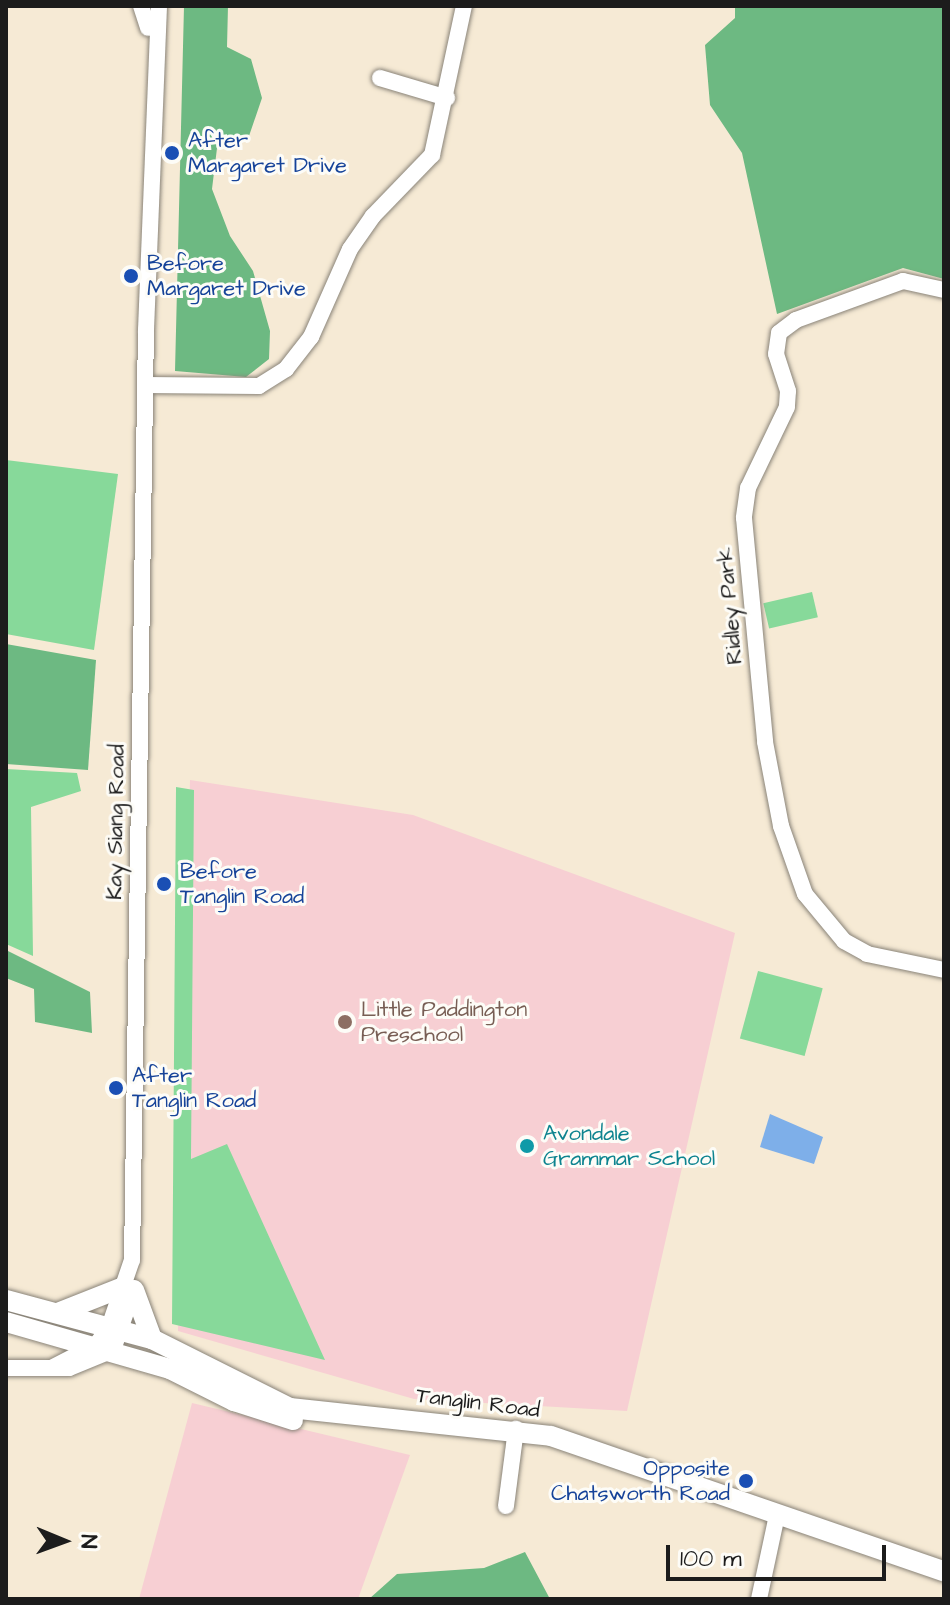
<!DOCTYPE html>
<html>
<head>
<meta charset="utf-8">
<style>
  body { margin:0 }
  #map { position:relative; width:950px; height:1605px; overflow:hidden; background:#f6ead5; font-family:"Architects Daughter",sans-serif }
  div>[style] { position:absolute }
  .built>* { inset:0; background:#f7cfd3 }
  .green>* { inset:0; background:#87d99a; transform-origin:0 0 }
  .forest>* { inset:0; background:#6db982 }
  .water>* { inset:0; background:#7eafe9 }
  .roads { filter:drop-shadow(0 0 2px #898378) drop-shadow(0 0 2px #898378) }
  .minor>* { height:16px; margin:-8px; padding:0 8px; transform-origin:8px; border-radius:8px; background:#fff }
  .major>* { height:20px; margin:-10px; padding:0 10px; transform-origin:10px; border-radius:10px; background:#fff }
  .dots>* { width:22px; height:22px; translate:-50% -50%; box-sizing:border-box; border:4px solid #fdfcf7; border-radius:50% }
  span { translate:-50% -50%; white-space:nowrap; text-align:center; line-height:1.15; -webkit-text-stroke:6px #fdfcf7; paint-order:stroke }
  .transit-label { font-size:22px; color:#164399 }
  .left { translate:0 -50%; text-align:left }
  .right { translate:-100% -50%; text-align:right }
  .street-label { font-size:22px; color:#1c1c1c }
  .education-label { font-size:22px; color:#785e54 }
  .culture-label { font-size:22px; color:#0d838f }
  .frame { position:absolute; inset:0; border:8px solid #1c1c1c; pointer-events:none }
  .north { position:absolute; left:24px; top:1501px; width:80px; height:80px; -webkit-text-stroke:6px #fdfcf7; paint-order:stroke; rotate:91deg; font-size:22px; font-weight:700; line-height:32px; text-align:center; color:#1c1c1c }
  .north::after { content:''; display:block; margin:auto; width:28px; height:36px; background:#1c1c1c; clip-path:polygon(50% 0,100% 100%,50% 72%,0 100%) }
  .scale { position:absolute; left:666px; top:1545px; width:220px; height:36px; box-sizing:border-box; border:4px solid #1c1c1c; border-top:0; padding-left:10px; font-size:24px; line-height:28px; white-space:nowrap; color:#1c1c1c; -webkit-text-stroke:6px #fdfcf7; paint-order:stroke }
</style>
</head>
<body>
<div id="map">
  <div class="built">
    <div style="clip-path:polygon(190px 780px,413px 815px,735px 933px,627px 1411px,414px 1399px,178px 1331px)"></div>
    <div style="clip-path:polygon(192px 1403px,410px 1455px,358px 1599px,139px 1599px)"></div>
  </div>
  <div class="green">
    <div style="clip-path:polygon(6px 460px,118px 474px,94px 650px,6px 634px)"></div>
    <div style="left:812px;top:592px;width:26px;height:50px;rotate:77deg"></div>
    <div style="clip-path:polygon(6px 769px,77px 773px,81px 791px,31px 807px,33px 956px,6px 944px)"></div>
    <div style="clip-path:polygon(176px 787px,194px 790px,191px 1159px,227px 1144px,325px 1360px,172px 1324px)"></div>
    <div style="left:758px;top:971px;width:67px;height:70px;rotate:15deg"></div>
  </div>
  <div class="forest">
    <div style="clip-path:polygon(184px 6px,228px 6px,227px 47px,251px 59px,262px 98px,249px 136px,218px 140px,212px 189px,230px 236px,253px 271px,270px 331px,269px 359px,246px 377px,175px 371px)"></div>
    <div style="clip-path:polygon(735px 6px,944px 6px,944px 279px,903px 268px,777px 314px,742px 153px,710px 105px,705px 45px,735px 18px)"></div>
    <div style="clip-path:polygon(6px 644px,96px 660px,88px 770px,6px 764px)"></div>
    <div style="clip-path:polygon(6px 950px,90px 992px,92px 1033px,35px 1022px,34px 989px,6px 978px)"></div>
    <div style="clip-path:polygon(525px 1552px,550px 1599px,369px 1599px,397px 1574px,484px 1568px)"></div>
  </div>
  <div class="water">
    <div style="clip-path:polygon(770px 1114px,823px 1137px,814px 1164px,760px 1147px)"></div>
  </div>
  <div class="roads">
    <div class="minor">
      <div style="left:141px;top:6px;width:23px;rotate:72deg"></div>
      <div style="left:380px;top:78px;width:70px;rotate:16.6deg"></div>
      <div style="left:944px;top:290px;width:42px;rotate:-167.6deg"></div>
      <div style="left:903px;top:281px;width:114px;rotate:160deg"></div>
      <div style="left:796px;top:320px;width:21px;rotate:143deg"></div>
      <div style="left:779px;top:333px;width:21px;rotate:98deg"></div>
      <div style="left:776px;top:354px;width:39px;rotate:72deg"></div>
      <div style="left:788px;top:391px;width:16px;rotate:94deg"></div>
      <div style="left:787px;top:407px;width:90px;rotate:115.7deg"></div>
      <div style="left:748px;top:488px;width:30px;rotate:98deg"></div>
      <div style="left:744px;top:518px;width:225px;rotate:84.6deg"></div>
      <div style="left:765px;top:742px;width:86px;rotate:79.2deg"></div>
      <div style="left:781px;top:826px;width:72px;rotate:70.6deg"></div>
      <div style="left:805px;top:894px;width:61px;rotate:50.3deg"></div>
      <div style="left:844px;top:941px;width:26px;rotate:29deg"></div>
      <div style="left:867px;top:954px;width:79px;rotate:11.7deg"></div>
      <div style="left:145px;top:385px;width:114px;rotate:0.5deg"></div>
      <div style="left:259px;top:386px;width:32px;rotate:-32deg"></div>
      <div style="left:286px;top:369px;width:41px;rotate:-52deg"></div>
      <div style="left:311px;top:337px;width:96px;rotate:-66.1deg"></div>
      <div style="left:350px;top:249px;width:40px;rotate:-55.1deg"></div>
      <div style="left:373px;top:216px;width:85px;rotate:-46deg"></div>
      <div style="left:432px;top:155px;width:152px;rotate:-77.9deg"></div>
      <div style="left:6px;top:1368px;width:63px"></div>
      <div style="left:69px;top:1368px;width:48px;rotate:-22.2deg"></div>
      <div style="left:113px;top:1350px;width:65px;rotate:-71deg"></div>
      <div style="left:51px;top:1368px;width:51px;rotate:-27.1deg"></div>
      <div style="left:96px;top:1345px;width:22px;rotate:-54deg"></div>
      <div style="left:109px;top:1327px;width:71px;rotate:-71.1deg"></div>
      <div style="left:132px;top:1260px;width:930px;rotate:-89.14deg"></div>
      <div style="left:146px;top:330px;width:324px;rotate:-87.7deg"></div>
      <div style="left:506px;top:1506px;width:78px;rotate:-82.6deg"></div>
      <div style="left:759px;top:1599px;width:86px;rotate:-77.9deg"></div>
    </div>
    <div class="major">
      <div style="left:134px;top:1290px;width:52px;rotate:69.8deg"></div>
      <div style="left:6px;top:1300px;width:151px;rotate:15deg"></div>
      <div style="left:152px;top:1339px;width:154px;rotate:26.6deg"></div>
      <div style="left:290px;top:1408px;width:262px;rotate:6.1deg"></div>
      <div style="left:551px;top:1436px;width:416px;rotate:19deg"></div>
      <div style="left:60px;top:1312px;width:68px;rotate:-21.6deg"></div>
      <div style="left:6px;top:1322px;width:171px;rotate:16deg"></div>
      <div style="left:170px;top:1369px;width:72px;rotate:26.6deg"></div>
      <div style="left:234px;top:1401px;width:62px;rotate:17.9deg"></div>
    </div>
  </div>
  <div class="dots">
    <div style="left:172px;top:153px;background:#1a4fb4"></div>
    <div style="left:131px;top:276px;background:#1a4fb4"></div>
    <div style="left:164px;top:884px;background:#1a4fb4"></div>
    <div style="left:345px;top:1022px;background:#8d6e63"></div>
    <div style="left:116px;top:1088px;background:#1a4fb4"></div>
    <div style="left:527px;top:1146px;background:#0f9aa8"></div>
    <div style="left:746px;top:1481px;background:#1a4fb4"></div>
  </div>
  <div class="transit-label">
    <span class="left" style="left:188px;top:153px">After<br>Margaret Drive</span>
    <span class="left" style="left:147px;top:276px">Before<br>Margaret Drive</span>
    <span class="left" style="left:180px;top:884px">Before<br>Tanglin Road</span>
    <span class="left" style="left:132px;top:1088px">After<br>Tanglin Road</span>
    <span class="right" style="left:730px;top:1481px">Opposite<br>Chatsworth Road</span>
  </div>
  <div class="street-label">
    <span style="left:730px;top:606px;rotate:-95deg">Ridley Park</span>
    <span style="left:116px;top:822px;rotate:-89deg">Kay Siang Road</span>
    <span style="left:478px;top:1403px;rotate:7deg">Tanglin Road</span>
  </div>
  <div class="education-label">
    <span class="left" style="left:361px;top:1022px">Little Paddington<br>Preschool</span>
  </div>
  <div class="culture-label">
    <span class="left" style="left:543px;top:1146px">Avondale<br>Grammar School</span>
  </div>
  <div class="frame"></div>
  <div class="north">N</div>
  <div class="scale">100 m</div>
</div>
</body>
</html>
